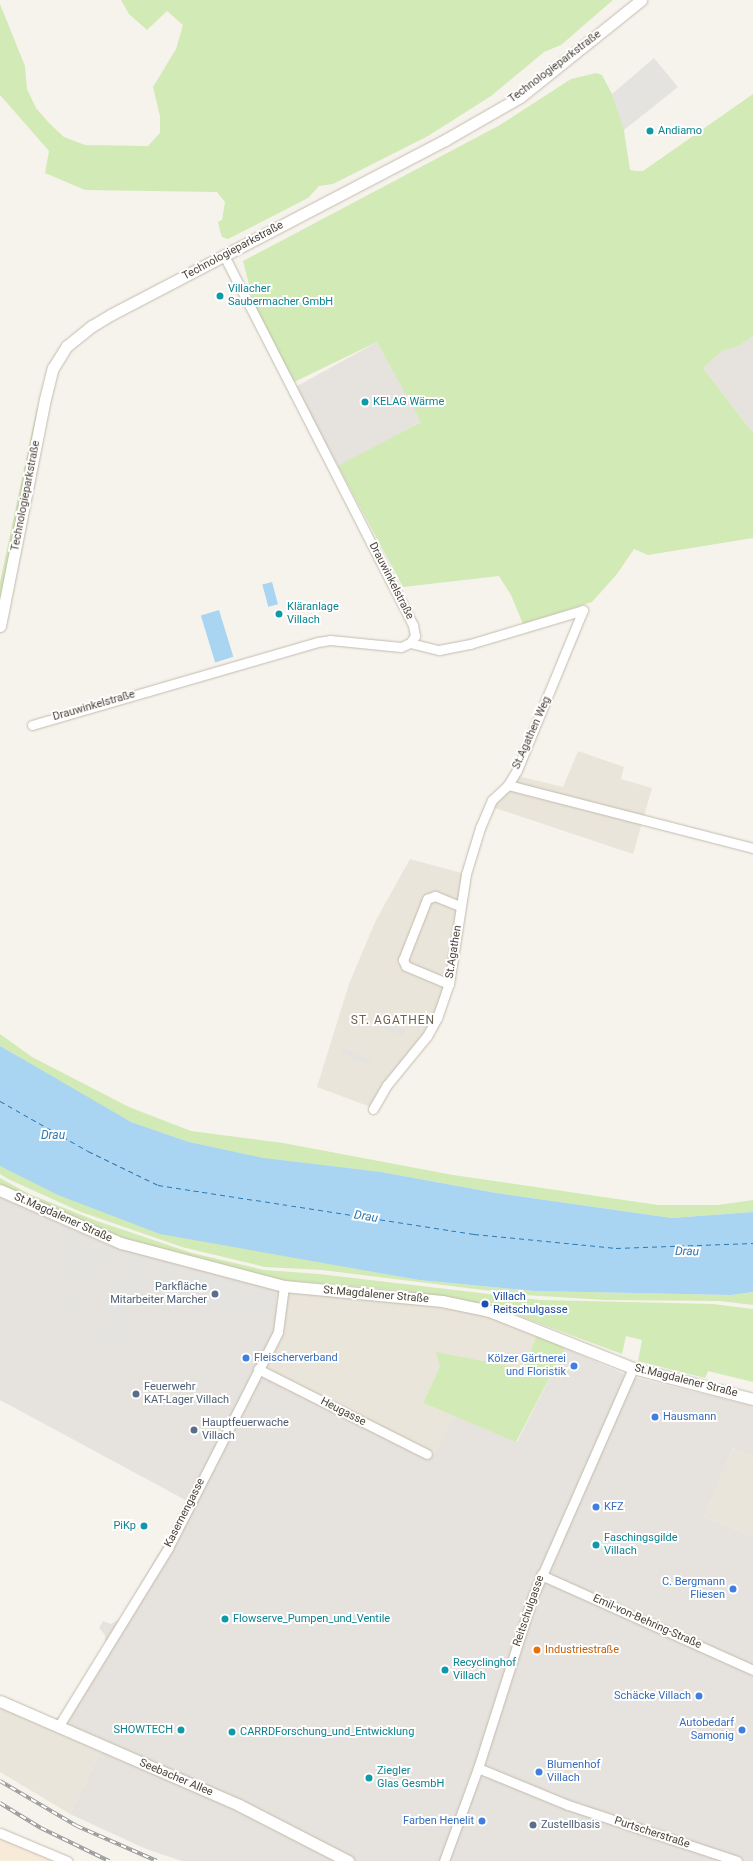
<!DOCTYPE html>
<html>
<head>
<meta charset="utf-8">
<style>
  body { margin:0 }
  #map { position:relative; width:753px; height:1861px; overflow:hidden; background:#f6f3ec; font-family:Roboto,sans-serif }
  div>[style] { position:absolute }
  .residential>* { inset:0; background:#eae5da }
  .commercial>* { inset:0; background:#f7ead8 }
  .industrial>* { inset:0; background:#e6e2dd; transform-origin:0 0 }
  .green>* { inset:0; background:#d2eab5 }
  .parking>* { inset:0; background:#e5e3e0; transform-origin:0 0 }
  .water>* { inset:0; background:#a9d4f2; transform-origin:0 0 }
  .ferry>* { height:1px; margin-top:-0.5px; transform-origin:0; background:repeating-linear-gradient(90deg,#2e7ab2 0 5px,transparent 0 9px) }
  .roads { filter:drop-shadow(0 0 1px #c2bbae) drop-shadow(0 0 1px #c2bbae) }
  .minor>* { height:9px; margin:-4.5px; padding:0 4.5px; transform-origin:4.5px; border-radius:4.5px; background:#fff }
  .tertiary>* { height:11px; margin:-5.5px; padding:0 5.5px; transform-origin:5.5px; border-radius:5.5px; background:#fff }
  .rail>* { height:3.5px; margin-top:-1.75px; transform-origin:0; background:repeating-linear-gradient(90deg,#fff 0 6px,#9a9a9a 0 12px); box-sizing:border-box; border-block:1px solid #9a9a9a }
  .dots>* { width:11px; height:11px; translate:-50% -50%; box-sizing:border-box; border:2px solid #fff; border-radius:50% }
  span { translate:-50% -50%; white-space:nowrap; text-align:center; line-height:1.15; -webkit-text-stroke:4px #fff; paint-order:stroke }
  .street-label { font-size:11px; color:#4b4439 }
  .culture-label { font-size:11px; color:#0d838f }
  .left { translate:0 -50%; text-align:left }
  .right { translate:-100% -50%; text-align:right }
  .service-label { font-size:11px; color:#4e5e75 }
  .transit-label { font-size:11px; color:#164399 }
  .shop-label { font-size:11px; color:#366cbe }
  .food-label { font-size:11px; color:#c56008 }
  .neighbourhood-label { font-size:12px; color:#6e6250; letter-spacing:1px }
  .water-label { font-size:12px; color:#2e7ab2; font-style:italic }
</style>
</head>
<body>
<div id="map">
  <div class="residential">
    <div style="clip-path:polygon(578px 751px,624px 767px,621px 779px,652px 788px,633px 854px,492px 807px,518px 776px,563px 787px)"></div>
    <div style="clip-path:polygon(410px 859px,469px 875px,464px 919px,452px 985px,428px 1039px,414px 1060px,402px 1070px,391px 1088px,389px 1087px,376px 1109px,317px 1087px,349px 984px,376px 920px)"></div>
    <div style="clip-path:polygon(276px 1290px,444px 1306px,495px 1318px,537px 1335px,523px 1369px,440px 1366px,423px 1403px,454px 1416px,436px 1454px,261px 1367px,278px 1327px)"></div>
    <div style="clip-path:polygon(733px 1448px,753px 1457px,753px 1537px,704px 1517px)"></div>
    <div style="clip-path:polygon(0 1703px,101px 1751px,70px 1814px,0 1772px)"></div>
  </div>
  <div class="commercial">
    <div style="clip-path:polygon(0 1838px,59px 1861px,0 1861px)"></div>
  </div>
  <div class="industrial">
    <div style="clip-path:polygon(753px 336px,753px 433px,703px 368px,722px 351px,739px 346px)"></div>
    <div style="left:377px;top:342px;width:91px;height:94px;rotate:61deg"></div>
    <div style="clip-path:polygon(0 1197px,109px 1245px,276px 1290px,278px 1327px,261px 1367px,435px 1454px,454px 1416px,517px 1442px,565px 1348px,629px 1376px,753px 1406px,753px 1457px,733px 1448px,704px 1517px,753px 1537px,753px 1861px,182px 1861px,146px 1849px,70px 1814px,101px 1751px,55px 1718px,60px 1717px,105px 1644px,105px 1635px,99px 1628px,103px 1621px,111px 1624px,120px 1619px,189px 1502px,0 1400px)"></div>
  </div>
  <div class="green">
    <div style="clip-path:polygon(121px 0,613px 0,561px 45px,544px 52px,491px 96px,428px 136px,333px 184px,319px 186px,308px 198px,228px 239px,222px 237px,220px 231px,218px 222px,222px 220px,225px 202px,217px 192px,85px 190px,45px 173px,49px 151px,0 95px,0 4px,25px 66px,27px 89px,36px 108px,49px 123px,64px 137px,85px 145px,148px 146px,160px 133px,160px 116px,153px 87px,176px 49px,183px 25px,167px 11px,147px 30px,129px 14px)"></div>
    <div style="clip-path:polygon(596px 73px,602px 75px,612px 94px,623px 124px,630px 170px,636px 171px,643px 171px,753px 94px,753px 336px,739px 346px,722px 351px,703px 368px,753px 433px,753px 538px,648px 555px,634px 549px,617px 574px,592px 602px,523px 624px,511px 595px,499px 576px,403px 587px,338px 466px,421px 422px,377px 342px,292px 383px,254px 304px,243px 261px,500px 125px,571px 79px)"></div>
    <div style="clip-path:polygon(37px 408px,38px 409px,0 604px,0 582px)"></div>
    <div style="clip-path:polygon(0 1034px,32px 1057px,129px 1107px,191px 1131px,283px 1143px,453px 1175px,658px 1205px,718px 1205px,753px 1200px,753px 1212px,672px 1218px,496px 1193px,381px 1172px,263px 1159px,189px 1142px,131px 1122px,77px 1092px,0 1046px)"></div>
    <div style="clip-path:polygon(0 1166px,339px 1265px,419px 1280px,535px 1291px,731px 1295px,753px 1292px,753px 1305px,719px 1301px,606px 1300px,524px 1295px,322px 1270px,265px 1267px,182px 1247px,81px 1212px,8px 1179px,0 1174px)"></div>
    <div style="clip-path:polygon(0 1178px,29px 1194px,97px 1221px,192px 1253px,264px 1270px,319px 1274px,540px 1300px,713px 1304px,753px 1309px,753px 1382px,708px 1371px,705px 1378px,638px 1361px,642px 1340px,626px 1336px,622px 1354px,484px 1303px,462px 1302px,399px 1290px,279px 1280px,166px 1253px,101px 1230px,0 1185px)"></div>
    <div style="clip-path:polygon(537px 1335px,565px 1348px,516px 1442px,423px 1403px,440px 1366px,436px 1352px,523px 1369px)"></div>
  </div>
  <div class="parking">
    <div style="clip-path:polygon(654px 58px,678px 87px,624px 130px,612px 94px)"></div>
    <div style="left:383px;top:1021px;width:25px;height:6px;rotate:23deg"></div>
    <div style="left:343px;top:1048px;width:31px;height:6px;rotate:22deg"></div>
    <div style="clip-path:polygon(70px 1232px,112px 1253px,94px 1288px,56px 1269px,58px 1264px,55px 1263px)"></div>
    <div style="left:122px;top:1252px;width:33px;height:97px;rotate:18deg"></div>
    <div style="clip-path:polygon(164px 1265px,269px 1292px,273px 1296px,272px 1323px,150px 1292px)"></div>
    <div style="clip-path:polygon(9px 1269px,48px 1289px,51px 1284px,85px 1301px,79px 1312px,6px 1275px)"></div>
    <div style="left:0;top:1279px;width:82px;height:7px;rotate:27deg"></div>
  </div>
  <div class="water">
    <div style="left:272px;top:582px;width:23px;height:10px;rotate:75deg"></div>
    <div style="left:219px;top:610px;width:49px;height:19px;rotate:73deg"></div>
    <div style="clip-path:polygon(0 1046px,131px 1122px,189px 1142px,263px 1158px,381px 1172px,496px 1193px,672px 1218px,753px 1212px,753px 1292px,731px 1295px,535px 1291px,419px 1280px,160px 1234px,58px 1195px,0 1166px)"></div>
  </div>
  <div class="ferry">
    <div style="left:0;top:1101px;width:101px;rotate:29.6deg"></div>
    <div style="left:88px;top:1151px;width:78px;rotate:25.9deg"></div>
    <div style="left:158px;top:1185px;width:320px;rotate:8.8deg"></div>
    <div style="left:474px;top:1234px;width:143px;rotate:5.6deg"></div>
    <div style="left:616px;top:1248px;width:137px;rotate:-2.1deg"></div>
  </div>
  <div class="roads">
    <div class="minor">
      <div style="left:410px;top:643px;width:30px;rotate:14deg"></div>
      <div style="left:439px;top:650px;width:32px;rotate:-11deg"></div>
      <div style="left:470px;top:644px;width:118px;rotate:-16.7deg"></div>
      <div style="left:32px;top:725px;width:298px;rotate:-16.2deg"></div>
      <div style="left:318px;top:642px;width:12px;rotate:-9deg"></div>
      <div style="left:330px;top:640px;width:71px;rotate:5.6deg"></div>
      <div style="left:401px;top:647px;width:10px;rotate:-24deg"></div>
      <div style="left:410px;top:643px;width:9px;rotate:-54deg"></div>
      <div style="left:415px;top:636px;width:11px;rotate:-100deg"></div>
      <div style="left:413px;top:625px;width:415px;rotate:-117.1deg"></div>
      <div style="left:508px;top:785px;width:253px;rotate:14.4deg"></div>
      <div style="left:449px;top:984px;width:47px;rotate:-157.3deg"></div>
      <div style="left:406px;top:966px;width:7px;rotate:-117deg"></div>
      <div style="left:403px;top:960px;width:66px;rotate:-68.5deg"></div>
      <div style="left:427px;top:899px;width:9px;rotate:-21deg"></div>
      <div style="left:435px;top:896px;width:27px;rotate:22deg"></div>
      <div style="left:373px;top:1109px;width:28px;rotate:-60deg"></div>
      <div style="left:387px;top:1085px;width:63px;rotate:-50.8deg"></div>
      <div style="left:427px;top:1036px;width:21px;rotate:-61deg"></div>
      <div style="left:437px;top:1018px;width:36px;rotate:-71deg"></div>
      <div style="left:449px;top:984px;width:111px;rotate:-81.2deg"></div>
      <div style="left:466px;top:874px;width:48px;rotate:-73.1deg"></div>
      <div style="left:480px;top:828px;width:30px;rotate:-67deg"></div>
      <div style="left:492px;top:800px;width:22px;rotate:-43deg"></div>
      <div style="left:508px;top:785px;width:17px;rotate:-59deg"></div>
      <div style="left:517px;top:770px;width:173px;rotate:-67.6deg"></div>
      <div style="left:258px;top:1369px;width:189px;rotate:26.7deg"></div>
      <div style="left:541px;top:1575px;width:232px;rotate:24.1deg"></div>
      <div style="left:58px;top:1727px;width:210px;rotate:-58.4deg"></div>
      <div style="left:168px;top:1548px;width:242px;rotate:-63deg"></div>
      <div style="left:278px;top:1332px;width:46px;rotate:-82.6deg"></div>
      <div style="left:478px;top:1768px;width:97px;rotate:22.3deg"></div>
      <div style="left:568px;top:1805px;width:178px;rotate:18.3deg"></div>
      <div style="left:0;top:1833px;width:73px;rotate:22.7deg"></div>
      <div style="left:444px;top:1861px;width:99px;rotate:-69.9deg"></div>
      <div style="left:478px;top:1768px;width:181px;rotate:-72.3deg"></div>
      <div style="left:533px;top:1596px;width:249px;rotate:-66.3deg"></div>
    </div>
    <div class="tertiary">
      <div style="left:0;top:626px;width:231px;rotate:-78.8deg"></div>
      <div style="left:45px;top:399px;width:32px;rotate:-76deg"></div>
      <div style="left:53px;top:368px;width:26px;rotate:-58deg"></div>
      <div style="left:67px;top:346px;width:32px;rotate:-39deg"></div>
      <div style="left:92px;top:326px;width:23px;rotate:-31deg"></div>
      <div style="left:112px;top:314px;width:376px;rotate:-27.6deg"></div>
      <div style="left:445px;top:140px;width:86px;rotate:-29.8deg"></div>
      <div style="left:520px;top:97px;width:155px;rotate:-38.7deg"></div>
      <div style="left:0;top:1190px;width:132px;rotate:23.7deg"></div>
      <div style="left:121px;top:1243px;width:169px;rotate:14.8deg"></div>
      <div style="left:284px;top:1286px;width:159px;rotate:5.4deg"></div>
      <div style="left:442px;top:1301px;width:48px;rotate:12deg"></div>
      <div style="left:489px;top:1311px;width:155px;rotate:21.6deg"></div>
      <div style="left:633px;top:1368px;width:124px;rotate:14.5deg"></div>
      <div style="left:0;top:1701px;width:261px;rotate:23.5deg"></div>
      <div style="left:239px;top:1805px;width:123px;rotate:27.2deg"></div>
    </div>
  </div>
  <div class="rail">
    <div style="left:0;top:1781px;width:89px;rotate:30.3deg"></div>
    <div style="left:77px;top:1826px;width:87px;rotate:23.6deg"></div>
    <div style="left:0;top:1803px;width:48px;rotate:31.4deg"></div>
    <div style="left:41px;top:1828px;width:76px;rotate:25.9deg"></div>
  </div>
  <div class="dots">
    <div style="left:650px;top:131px;background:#0f9aa8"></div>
    <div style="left:220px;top:296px;background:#0f9aa8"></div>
    <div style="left:365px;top:402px;background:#0f9aa8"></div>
    <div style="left:279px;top:614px;background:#0f9aa8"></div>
    <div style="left:215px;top:1294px;background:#5c6f8a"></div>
    <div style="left:485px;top:1304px;background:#1a4fb4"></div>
    <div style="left:246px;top:1358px;background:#3f7fe0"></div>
    <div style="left:574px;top:1366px;background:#3f7fe0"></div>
    <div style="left:136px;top:1394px;background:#5c6f8a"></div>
    <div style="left:655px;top:1417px;background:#3f7fe0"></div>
    <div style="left:194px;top:1430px;background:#5c6f8a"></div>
    <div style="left:596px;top:1507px;background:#3f7fe0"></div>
    <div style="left:144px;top:1526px;background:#0f9aa8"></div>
    <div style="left:596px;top:1545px;background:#0f9aa8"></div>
    <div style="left:733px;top:1589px;background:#3f7fe0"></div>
    <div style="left:225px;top:1619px;background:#0f9aa8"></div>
    <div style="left:537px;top:1650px;background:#e8710a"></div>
    <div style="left:445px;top:1670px;background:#0f9aa8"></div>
    <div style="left:699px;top:1696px;background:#3f7fe0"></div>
    <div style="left:181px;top:1730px;background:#0f9aa8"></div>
    <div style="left:742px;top:1730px;background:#3f7fe0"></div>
    <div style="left:232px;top:1732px;background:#0f9aa8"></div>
    <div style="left:539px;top:1772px;background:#3f7fe0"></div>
    <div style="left:369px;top:1778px;background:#0f9aa8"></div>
    <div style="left:482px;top:1821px;background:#3f7fe0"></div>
    <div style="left:533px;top:1825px;background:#5c6f8a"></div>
  </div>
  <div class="street-label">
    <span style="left:555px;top:67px;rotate:-37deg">Technologieparkstraße</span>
    <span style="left:233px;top:251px;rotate:-28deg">Technologieparkstraße</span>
    <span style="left:26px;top:496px;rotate:-79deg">Technologieparkstraße</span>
    <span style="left:391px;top:581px;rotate:63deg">Drauwinkelstraße</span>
    <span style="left:94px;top:706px;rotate:-16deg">Drauwinkelstraße</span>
    <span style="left:532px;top:733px;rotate:-66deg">St.Agathen Weg</span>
    <span style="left:454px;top:952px;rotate:-81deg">St.Agathen</span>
    <span style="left:63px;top:1218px;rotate:24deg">St.Magdalener Straße</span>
    <span style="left:376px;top:1295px;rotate:5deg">St.Magdalener Straße</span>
    <span style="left:686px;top:1381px;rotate:14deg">St.Magdalener Straße</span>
    <span style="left:343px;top:1412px;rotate:27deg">Heugasse</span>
    <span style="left:185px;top:1513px;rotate:-63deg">Kasernengasse</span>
    <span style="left:529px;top:1611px;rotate:-71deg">Reitschulgasse</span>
    <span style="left:647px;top:1622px;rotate:24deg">Emil-von-Behring-Straße</span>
    <span style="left:176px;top:1778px;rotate:23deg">Seebacher Allee</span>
    <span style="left:652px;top:1833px;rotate:18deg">Purtscherstraße</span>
  </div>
  <div class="culture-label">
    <span class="left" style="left:658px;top:131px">Andiamo</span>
    <span class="left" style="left:228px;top:296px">Villacher<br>Saubermacher GmbH</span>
    <span class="left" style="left:373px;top:402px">KELAG Wärme</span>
    <span class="left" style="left:287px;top:614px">Kläranlage<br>Villach</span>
    <span class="right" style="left:136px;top:1526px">PiKp</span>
    <span class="left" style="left:604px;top:1545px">Faschingsgilde<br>Villach</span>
    <span class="left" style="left:233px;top:1619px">Flowserve_Pumpen_und_Ventile</span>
    <span class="left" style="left:453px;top:1670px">Recyclinghof<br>Villach</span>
    <span class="right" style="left:173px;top:1730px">SHOWTECH</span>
    <span class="left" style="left:240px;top:1732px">CARRDForschung_und_Entwicklung</span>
    <span class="left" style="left:377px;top:1778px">Ziegler<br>Glas GesmbH</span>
  </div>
  <div class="service-label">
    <span class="right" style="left:207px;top:1294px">Parkfläche<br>Mitarbeiter Marcher</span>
    <span class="left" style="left:144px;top:1394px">Feuerwehr<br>KAT-Lager Villach</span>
    <span class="left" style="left:202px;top:1430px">Hauptfeuerwache<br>Villach</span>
    <span class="left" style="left:541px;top:1825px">Zustellbasis</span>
  </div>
  <div class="transit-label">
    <span class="left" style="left:493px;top:1304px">Villach<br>Reitschulgasse</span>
  </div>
  <div class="shop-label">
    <span class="left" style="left:254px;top:1358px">Fleischerverband</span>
    <span class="right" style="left:566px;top:1366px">Kölzer Gärtnerei<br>und Floristik</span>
    <span class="left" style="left:663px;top:1417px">Hausmann</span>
    <span class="left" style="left:604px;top:1507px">KFZ</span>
    <span class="right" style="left:725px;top:1589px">C. Bergmann<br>Fliesen</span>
    <span class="right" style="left:691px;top:1696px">Schäcke Villach</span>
    <span class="right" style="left:734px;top:1730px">Autobedarf<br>Samonig</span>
    <span class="left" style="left:547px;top:1772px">Blumenhof<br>Villach</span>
    <span class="right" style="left:474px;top:1821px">Farben Henelit</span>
  </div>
  <div class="food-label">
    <span class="left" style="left:545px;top:1650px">Industriestraße</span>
  </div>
  <div class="neighbourhood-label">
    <span style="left:393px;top:1021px">ST. AGATHEN</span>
  </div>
  <div class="water-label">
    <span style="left:53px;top:1136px">Drau</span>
    <span style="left:366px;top:1217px;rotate:9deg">Drau</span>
    <span style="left:687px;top:1252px;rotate:1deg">Drau</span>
  </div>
</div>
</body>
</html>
